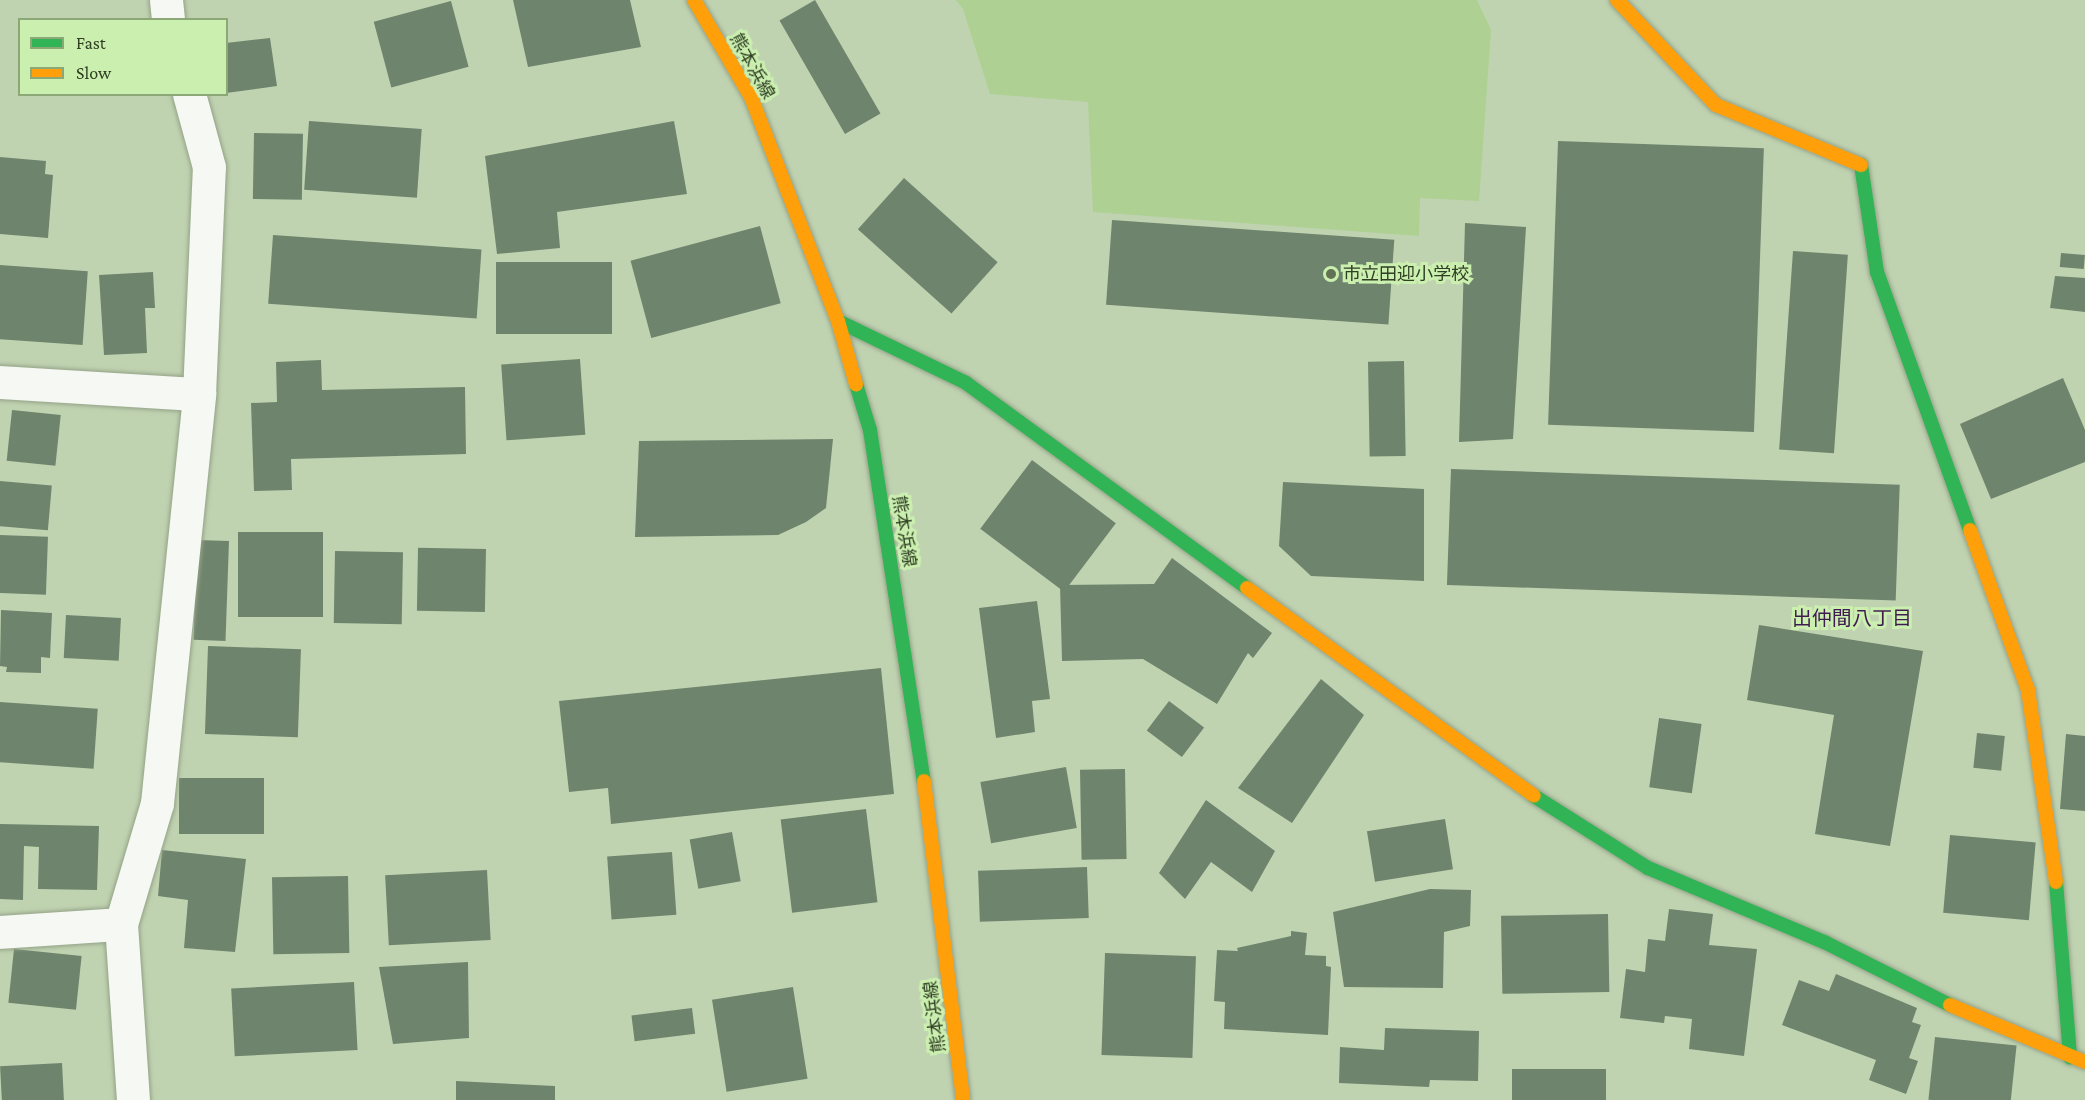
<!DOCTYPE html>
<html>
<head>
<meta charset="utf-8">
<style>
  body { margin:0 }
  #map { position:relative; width:2085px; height:1100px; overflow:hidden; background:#c0d3b1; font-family:"Crimson Pro","Noto Sans JP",serif }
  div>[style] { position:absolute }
  .green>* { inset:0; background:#aed092 }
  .building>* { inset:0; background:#6f846d; transform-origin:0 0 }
  .roads { filter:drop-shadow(0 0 2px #94a388) drop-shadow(0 0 2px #94a388) }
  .street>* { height:33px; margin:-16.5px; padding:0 16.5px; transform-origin:16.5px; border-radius:16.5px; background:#f6f8f3 }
  .fast>* { height:14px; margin:-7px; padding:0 7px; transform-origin:7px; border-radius:7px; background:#30b455 }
  .slow>* { height:14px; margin:-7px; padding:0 7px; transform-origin:7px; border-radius:7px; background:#ff9f0a }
  .dots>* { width:16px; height:16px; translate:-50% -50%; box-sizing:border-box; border:3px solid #caefaf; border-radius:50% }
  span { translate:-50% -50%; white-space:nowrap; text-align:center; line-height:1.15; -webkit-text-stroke:6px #caefaf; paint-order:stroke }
  .street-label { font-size:18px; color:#303e24 }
  .poi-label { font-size:18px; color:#303e24 }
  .left { translate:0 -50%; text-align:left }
  .neighbourhood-label { font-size:20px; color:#3f1b52 }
  .legend { position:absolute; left:18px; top:18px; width:210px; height:78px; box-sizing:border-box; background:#caefaf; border:2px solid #8ca877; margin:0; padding:8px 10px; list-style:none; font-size:18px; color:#303e24 }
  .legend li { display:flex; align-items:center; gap:12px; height:30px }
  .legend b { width:30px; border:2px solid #8ca877 }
</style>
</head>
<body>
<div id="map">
  <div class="green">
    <div style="clip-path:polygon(956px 0,1477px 0,1491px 30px,1479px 201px,1420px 198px,1419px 236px,1093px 212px,1088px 102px,990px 94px,963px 9px)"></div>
  </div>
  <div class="building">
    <div style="clip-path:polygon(513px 0,630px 0,641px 47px,528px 67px)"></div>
    <div style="left:815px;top:0;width:131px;height:41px;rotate:60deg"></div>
    <div style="left:451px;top:1px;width:68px;height:80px;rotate:75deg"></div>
    <div style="clip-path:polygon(270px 38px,277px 86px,226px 93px,226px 43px)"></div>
    <div style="left:309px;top:121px;width:113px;height:69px;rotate:4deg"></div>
    <div style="clip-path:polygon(674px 121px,687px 194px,557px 212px,560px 248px,497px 254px,485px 156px)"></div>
    <div style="left:254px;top:133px;width:49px;height:66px;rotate:1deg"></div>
    <div style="left:1558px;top:141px;width:206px;height:284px;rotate:2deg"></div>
    <div style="clip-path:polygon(0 157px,46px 161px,45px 174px,53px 175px,48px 238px,0 234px)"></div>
    <div style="left:904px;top:178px;width:126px;height:69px;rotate:42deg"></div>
    <div style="left:1112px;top:220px;width:283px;height:85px;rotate:4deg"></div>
    <div style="clip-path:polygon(1465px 223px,1526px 227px,1513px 439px,1459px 442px)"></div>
    <div style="left:760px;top:226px;width:80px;height:134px;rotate:75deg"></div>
    <div style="left:273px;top:235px;width:209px;height:69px;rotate:4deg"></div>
    <div style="left:1793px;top:251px;width:55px;height:199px;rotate:4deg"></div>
    <div style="left:2061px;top:253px;width:24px;height:14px;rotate:5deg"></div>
    <div style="left:612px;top:262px;width:72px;height:116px;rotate:90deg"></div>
    <div style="left:0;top:265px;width:88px;height:74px;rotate:4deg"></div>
    <div style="clip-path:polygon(153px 272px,155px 308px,145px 308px,147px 353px,104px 355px,99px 275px)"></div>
    <div style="clip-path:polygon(2055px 276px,2085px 278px,2085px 312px,2050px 308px)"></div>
    <div style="left:580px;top:359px;width:76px;height:79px;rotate:86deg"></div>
    <div style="clip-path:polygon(321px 360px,322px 390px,465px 387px,466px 454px,291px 459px,292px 490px,254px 491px,251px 403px,277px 402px,276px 362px)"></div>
    <div style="left:1404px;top:361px;width:95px;height:36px;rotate:89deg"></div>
    <div style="clip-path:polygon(2063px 378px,2085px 430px,2085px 462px,1991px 499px,1960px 424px)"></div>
    <div style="left:12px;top:410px;width:49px;height:51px;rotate:6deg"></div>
    <div style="clip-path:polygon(833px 439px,826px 508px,806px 522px,778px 535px,635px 537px,639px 441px)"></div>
    <div style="left:1032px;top:460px;width:105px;height:86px;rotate:37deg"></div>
    <div style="left:1451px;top:469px;width:449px;height:116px;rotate:2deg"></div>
    <div style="left:0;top:481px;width:52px;height:45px;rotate:5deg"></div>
    <div style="clip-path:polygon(1283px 482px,1424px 489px,1424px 581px,1311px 576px,1279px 546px)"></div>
    <div style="left:323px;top:532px;width:85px;height:85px;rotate:90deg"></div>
    <div style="left:0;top:535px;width:48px;height:58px;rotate:2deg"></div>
    <div style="left:229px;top:541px;width:100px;height:32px;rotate:92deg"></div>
    <div style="left:486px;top:549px;width:63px;height:68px;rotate:91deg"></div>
    <div style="left:335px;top:551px;width:68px;height:72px;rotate:1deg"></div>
    <div style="clip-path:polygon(1172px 558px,1272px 633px,1253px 658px,1248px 653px,1217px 704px,1143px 659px,1062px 661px,1060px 585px,1154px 584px)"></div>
    <div style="clip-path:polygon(1037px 601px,1050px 699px,1032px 701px,1035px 732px,996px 738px,979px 608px)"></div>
    <div style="clip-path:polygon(1px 610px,52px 613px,50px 658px,41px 657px,41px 673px,6px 672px,7px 667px,0 666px)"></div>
    <div style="left:66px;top:615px;width:55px;height:43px;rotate:3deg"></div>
    <div style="clip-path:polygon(1759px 625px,1923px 651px,1890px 846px,1815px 834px,1834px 715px,1747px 700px)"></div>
    <div style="left:208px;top:646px;width:93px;height:88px;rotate:2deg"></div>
    <div style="clip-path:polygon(881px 668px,894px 794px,611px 824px,608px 788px,569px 792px,559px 701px)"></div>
    <div style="clip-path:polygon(1321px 679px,1364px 715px,1292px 823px,1238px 788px)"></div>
    <div style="left:1169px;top:701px;width:44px;height:37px;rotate:37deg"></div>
    <div style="left:0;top:702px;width:98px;height:60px;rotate:4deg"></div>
    <div style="left:1659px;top:718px;width:43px;height:70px;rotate:8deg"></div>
    <div style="left:1977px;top:733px;width:28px;height:35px;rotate:6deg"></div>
    <div style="clip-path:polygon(2066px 734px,2085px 736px,2085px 811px,2060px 809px)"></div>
    <div style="left:1066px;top:767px;width:62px;height:87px;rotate:80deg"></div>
    <div style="left:1125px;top:769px;width:90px;height:45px;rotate:89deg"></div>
    <div style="left:179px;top:778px;width:85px;height:56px"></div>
    <div style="clip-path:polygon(1206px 800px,1275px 851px,1252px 892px,1211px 862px,1185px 899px,1159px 873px)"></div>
    <div style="left:866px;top:809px;width:94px;height:86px;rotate:83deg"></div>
    <div style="left:1445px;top:819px;width:51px;height:79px;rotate:81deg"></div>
    <div style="clip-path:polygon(0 824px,99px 826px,97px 890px,38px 889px,39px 847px,24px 846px,23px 900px,0 899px)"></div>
    <div style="left:732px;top:832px;width:50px;height:43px;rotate:80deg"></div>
    <div style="left:1950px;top:835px;width:86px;height:78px;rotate:5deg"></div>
    <div style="clip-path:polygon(162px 850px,246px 859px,235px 952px,184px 948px,188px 900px,158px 896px)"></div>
    <div style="left:672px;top:852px;width:63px;height:65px;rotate:86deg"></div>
    <div style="left:1087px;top:867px;width:51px;height:109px;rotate:88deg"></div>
    <div style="left:487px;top:870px;width:70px;height:102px;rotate:87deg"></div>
    <div style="left:348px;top:876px;width:77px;height:76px;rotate:89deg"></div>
    <div style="clip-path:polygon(1430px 889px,1471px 890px,1470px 926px,1444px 932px,1443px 988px,1344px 987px,1333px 912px)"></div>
    <div style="clip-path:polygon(1669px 909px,1713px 914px,1709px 945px,1757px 949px,1744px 1056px,1689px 1049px,1692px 1019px,1665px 1016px,1664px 1023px,1620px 1018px,1626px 969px,1645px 972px,1648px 939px,1665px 941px)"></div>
    <div style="left:1608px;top:914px;width:78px;height:107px;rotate:89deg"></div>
    <div style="clip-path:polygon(1291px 931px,1307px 933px,1305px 955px,1326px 956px,1326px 966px,1331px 967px,1328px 1035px,1224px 1029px,1225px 1002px,1214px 1001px,1217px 950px,1238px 951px,1237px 948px,1291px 936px)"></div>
    <div style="left:14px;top:949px;width:68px;height:54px;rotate:6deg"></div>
    <div style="left:1105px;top:953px;width:91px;height:102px;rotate:2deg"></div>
    <div style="clip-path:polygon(468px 962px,469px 1038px,393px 1044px,379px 967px)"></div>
    <div style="clip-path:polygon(1836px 974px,1917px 1008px,1912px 1022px,1921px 1025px,1909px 1058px,1918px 1061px,1906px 1094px,1869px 1080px,1876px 1060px,1782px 1025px,1799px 980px,1829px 991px)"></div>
    <div style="left:354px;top:982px;width:68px;height:123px;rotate:87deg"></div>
    <div style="left:793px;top:987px;width:93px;height:82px;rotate:81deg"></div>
    <div style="left:692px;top:1008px;width:26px;height:61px;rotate:83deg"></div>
    <div style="clip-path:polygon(1385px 1028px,1479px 1031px,1478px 1081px,1430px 1080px,1429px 1087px,1339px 1083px,1340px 1047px,1384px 1050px)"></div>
    <div style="left:1935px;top:1037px;width:82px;height:63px;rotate:6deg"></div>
    <div style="left:62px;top:1063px;width:37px;height:62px;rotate:87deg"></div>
    <div style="left:1606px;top:1069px;width:31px;height:94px;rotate:90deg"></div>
    <div style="clip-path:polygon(456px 1081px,555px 1086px,555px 1100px,456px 1100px)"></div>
  </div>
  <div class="roads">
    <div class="street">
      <div style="left:166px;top:0;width:20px;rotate:84deg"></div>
      <div style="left:0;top:382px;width:199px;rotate:3.5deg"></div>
      <div style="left:0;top:932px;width:121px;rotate:-3.8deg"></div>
      <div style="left:133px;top:1100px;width:176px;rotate:-93.9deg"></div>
      <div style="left:121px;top:924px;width:126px;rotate:-73.4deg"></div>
      <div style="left:157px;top:803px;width:411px;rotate:-84.1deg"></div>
      <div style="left:199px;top:394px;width:227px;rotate:-87.5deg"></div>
      <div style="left:209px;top:167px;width:76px;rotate:-105.3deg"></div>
    </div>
    <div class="fast">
      <div style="left:1861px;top:165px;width:108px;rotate:81.5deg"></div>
      <div style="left:1877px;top:272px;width:274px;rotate:70.2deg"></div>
      <div style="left:838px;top:321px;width:142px;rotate:25.8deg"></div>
      <div style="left:966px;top:383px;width:348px;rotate:36.1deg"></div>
      <div style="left:856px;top:384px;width:48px;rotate:73.1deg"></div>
      <div style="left:870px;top:430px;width:355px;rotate:81.3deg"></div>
      <div style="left:1534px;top:796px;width:135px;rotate:32.3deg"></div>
      <div style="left:1648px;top:868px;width:191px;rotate:22.8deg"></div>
      <div style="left:1824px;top:942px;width:141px;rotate:26.6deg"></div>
      <div style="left:2056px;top:882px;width:176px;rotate:85.4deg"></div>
    </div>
    <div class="slow">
      <div style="left:694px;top:0;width:113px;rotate:59.6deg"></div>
      <div style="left:751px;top:97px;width:240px;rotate:68.8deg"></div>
      <div style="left:838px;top:321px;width:66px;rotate:74.1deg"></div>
      <div style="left:1617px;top:0;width:144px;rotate:46.7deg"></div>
      <div style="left:1716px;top:105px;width:157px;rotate:22.5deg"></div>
      <div style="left:1970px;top:530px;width:170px;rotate:70.1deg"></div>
      <div style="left:2028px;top:690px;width:194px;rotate:81.7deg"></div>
      <div style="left:1247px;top:588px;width:354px;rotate:35.9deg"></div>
      <div style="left:924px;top:781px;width:321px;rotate:83deg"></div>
      <div style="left:1950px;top:1005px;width:147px;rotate:22.9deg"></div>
    </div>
  </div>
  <div class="dots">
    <div style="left:1331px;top:274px;background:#627255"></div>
  </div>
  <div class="street-label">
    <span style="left:752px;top:66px;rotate:61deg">熊本浜線</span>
    <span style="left:904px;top:531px;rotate:81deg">熊本浜線</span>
    <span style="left:935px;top:1017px;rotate:-97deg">熊本浜線</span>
  </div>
  <div class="poi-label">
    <span class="left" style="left:1343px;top:274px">市立田迎小学校</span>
  </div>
  <div class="neighbourhood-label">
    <span style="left:1852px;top:618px">出仲間八丁目</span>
  </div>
  <ul class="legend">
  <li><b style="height:8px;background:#30b455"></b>Fast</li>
  <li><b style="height:8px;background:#ff9f0a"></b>Slow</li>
  </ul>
</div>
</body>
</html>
